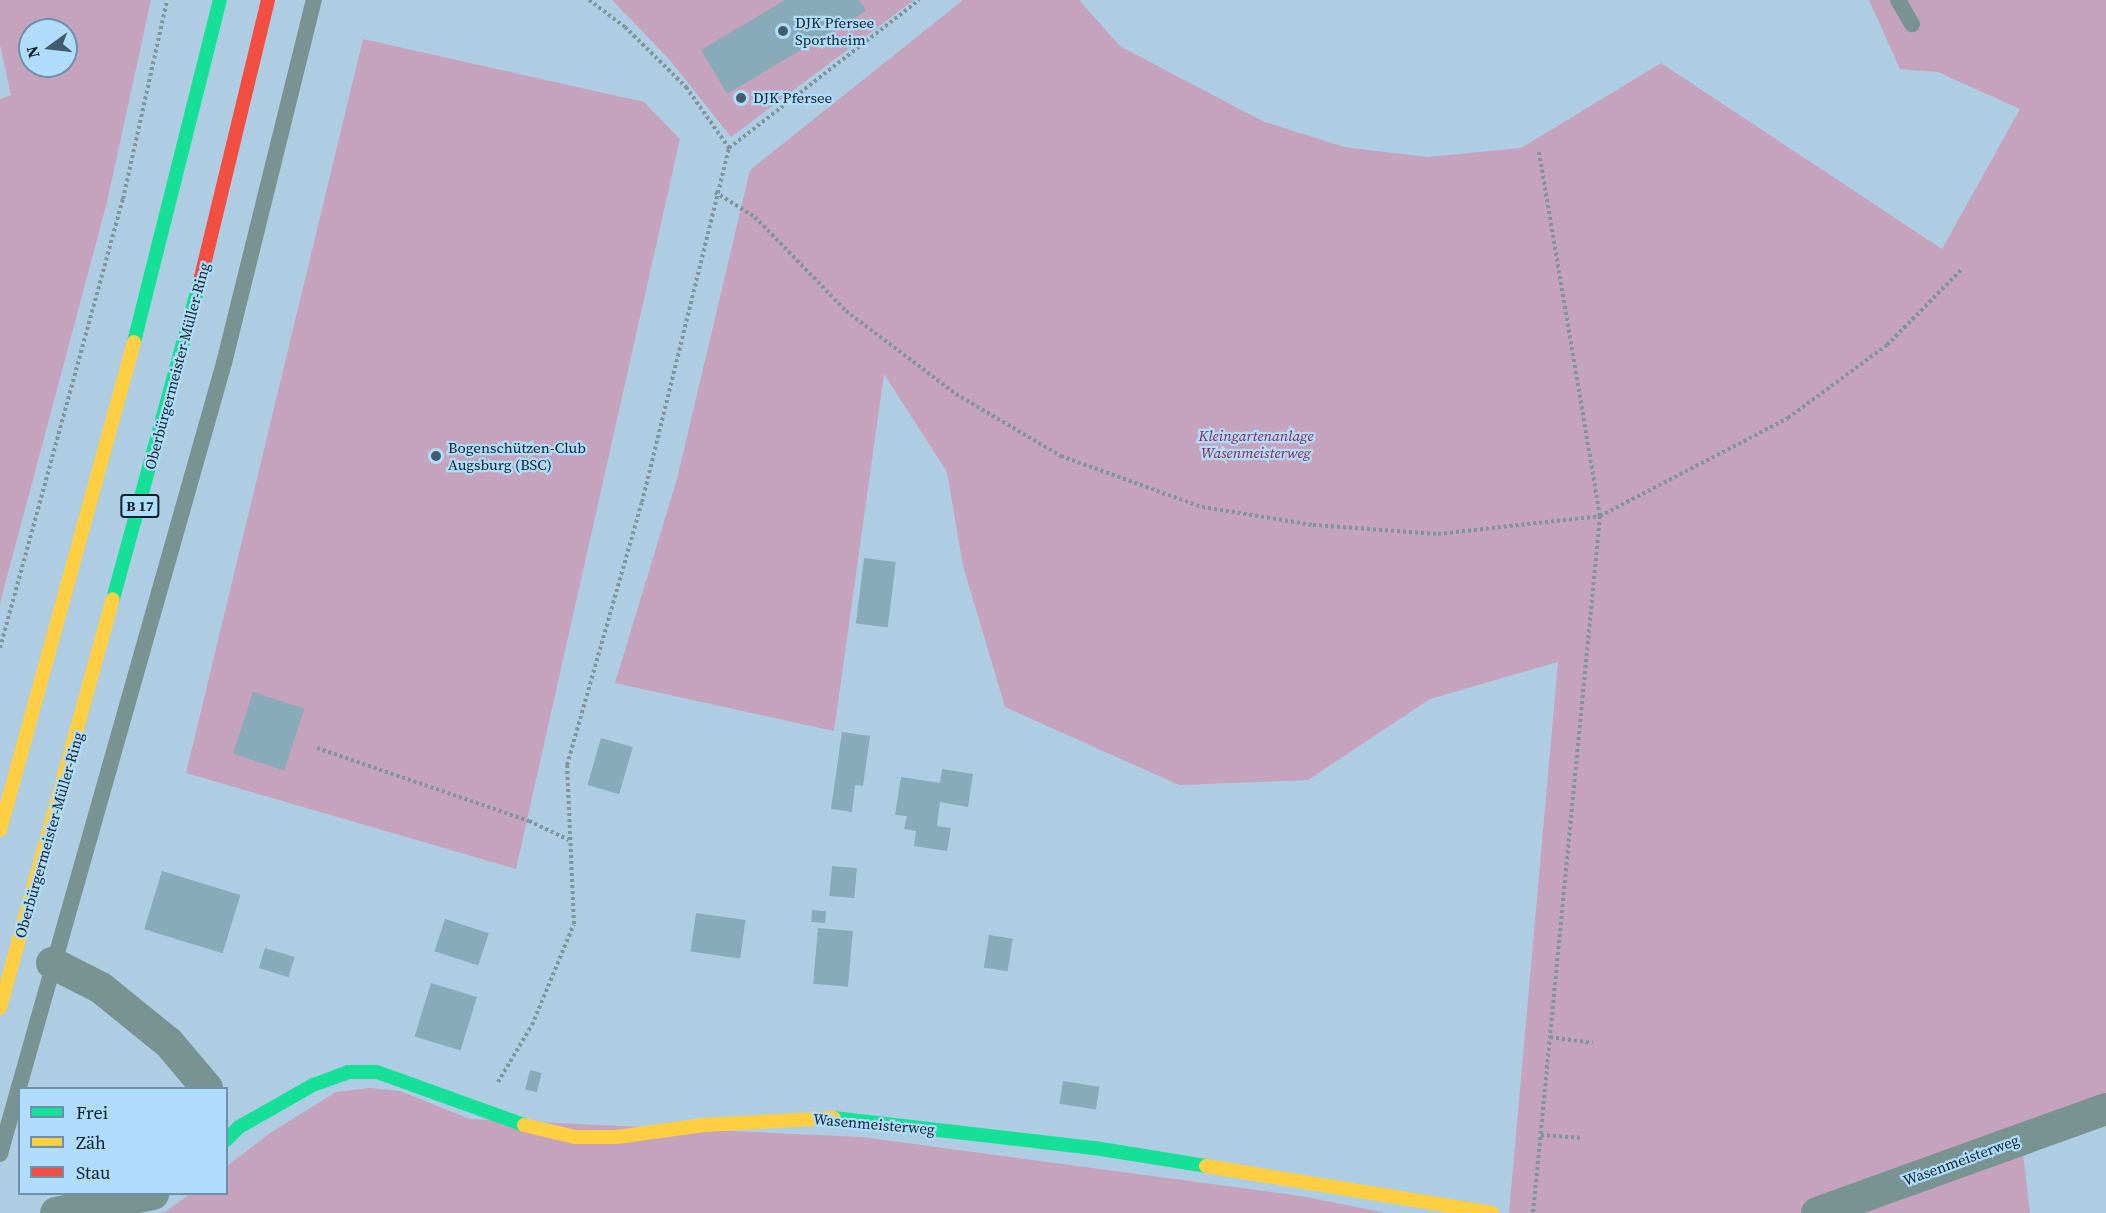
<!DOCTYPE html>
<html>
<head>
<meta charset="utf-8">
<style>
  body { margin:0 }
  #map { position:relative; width:2106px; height:1213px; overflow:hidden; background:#aecde3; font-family:"Source Serif 4",serif }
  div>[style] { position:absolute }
  .green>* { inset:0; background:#c5a3bc }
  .building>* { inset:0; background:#89aab9; transform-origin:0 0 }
  .path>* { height:4px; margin-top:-2px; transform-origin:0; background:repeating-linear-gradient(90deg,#7e9599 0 3px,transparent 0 6px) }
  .lane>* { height:16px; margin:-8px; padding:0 8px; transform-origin:8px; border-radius:8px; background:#799392 }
  .street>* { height:32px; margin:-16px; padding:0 16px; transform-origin:16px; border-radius:16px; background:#799392 }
  .fast>* { height:14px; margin:-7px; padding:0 7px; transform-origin:7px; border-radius:7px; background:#16e098 }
  .slow>* { height:14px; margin:-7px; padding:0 7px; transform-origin:7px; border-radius:7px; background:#ffcf43 }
  .jam>* { height:14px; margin:-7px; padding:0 7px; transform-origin:7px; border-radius:7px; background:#f24e42 }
  .dots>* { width:16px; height:16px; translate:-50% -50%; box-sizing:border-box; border:3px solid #b0ddfd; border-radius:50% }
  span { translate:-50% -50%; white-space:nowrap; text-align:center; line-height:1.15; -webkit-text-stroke:4.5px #b0ddfd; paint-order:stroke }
  .shield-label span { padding:2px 4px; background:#b0ddfd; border:2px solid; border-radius:4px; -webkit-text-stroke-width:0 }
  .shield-label { font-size:14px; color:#081f2d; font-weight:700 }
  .poi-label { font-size:15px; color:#081f2d }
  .left { translate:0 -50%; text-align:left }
  .street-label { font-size:15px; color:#081f2d }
  .park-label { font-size:15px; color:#932253; font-style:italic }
  .legend { position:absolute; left:18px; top:1087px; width:210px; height:108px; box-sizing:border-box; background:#b0ddfd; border:2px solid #6d91aa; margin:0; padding:8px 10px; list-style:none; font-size:18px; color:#081f2d }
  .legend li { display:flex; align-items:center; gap:12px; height:30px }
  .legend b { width:30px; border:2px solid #6d91aa }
  .north { position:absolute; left:18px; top:18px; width:60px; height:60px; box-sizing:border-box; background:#b0ddfd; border:2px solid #6d91aa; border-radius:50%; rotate:255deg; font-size:16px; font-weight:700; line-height:24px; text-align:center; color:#081f2d }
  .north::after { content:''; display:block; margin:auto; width:21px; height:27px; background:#425c6d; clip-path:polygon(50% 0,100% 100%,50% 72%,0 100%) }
</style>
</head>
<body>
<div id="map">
  <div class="green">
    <div style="clip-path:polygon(evenodd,0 0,151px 0,107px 202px,0 603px,0 99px,11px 95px,0 45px,0 0,30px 30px,66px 30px,66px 66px,30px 66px,30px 30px)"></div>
    <div style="clip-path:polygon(612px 0,914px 0,731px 137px,669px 59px)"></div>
    <div style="clip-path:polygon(963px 0,1079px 0,1120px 46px,1262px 121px,1344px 147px,1427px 157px,1521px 148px,1661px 63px,1942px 249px,2020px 109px,1938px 72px,1900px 69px,1869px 0,2106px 0,2106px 1125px,2023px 1153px,2030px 1213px,1509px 1213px,1558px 662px,1430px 699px,1308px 780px,1179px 785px,1005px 707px,963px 566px,947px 472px,884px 374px,834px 731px,615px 683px,677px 479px,750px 170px)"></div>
    <div style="clip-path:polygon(363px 39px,644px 102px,680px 139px,516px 869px,186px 773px)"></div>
    <div style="clip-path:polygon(370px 1088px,400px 1091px,470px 1119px,862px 1137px,1301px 1196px,1386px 1213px,158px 1213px,165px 1212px,190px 1194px,226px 1194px,227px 1166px,270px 1133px,336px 1092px)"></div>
  </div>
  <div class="building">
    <div style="clip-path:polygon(785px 0,859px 0,866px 11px,727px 94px,701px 50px)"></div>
    <div style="left:864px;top:558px;width:32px;height:66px;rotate:7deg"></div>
    <div style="left:253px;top:692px;width:54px;height:65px;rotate:18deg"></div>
    <div style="clip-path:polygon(842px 732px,870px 736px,863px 786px,855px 785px,852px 812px,831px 809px)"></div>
    <div style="left:601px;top:738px;width:33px;height:49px;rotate:16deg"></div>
    <div style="clip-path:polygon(942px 769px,973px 774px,968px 807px,940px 802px,937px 826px,951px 828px,947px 851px,914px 846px,916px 831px,904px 829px,907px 816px,895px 815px,901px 777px,940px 783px)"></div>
    <div style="left:832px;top:866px;width:25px;height:30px;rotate:5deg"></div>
    <div style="left:162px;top:871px;width:82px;height:61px;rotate:17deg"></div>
    <div style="left:812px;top:910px;width:14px;height:12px;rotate:4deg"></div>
    <div style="left:696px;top:913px;width:50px;height:39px;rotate:8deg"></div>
    <div style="left:445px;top:919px;width:46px;height:34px;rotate:18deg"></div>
    <div style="left:818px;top:928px;width:35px;height:56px;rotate:5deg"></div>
    <div style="left:989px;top:935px;width:24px;height:33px;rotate:9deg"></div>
    <div style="left:265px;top:948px;width:31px;height:21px;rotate:17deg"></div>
    <div style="left:431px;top:983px;width:48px;height:56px;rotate:17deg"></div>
    <div style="left:530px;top:1070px;width:12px;height:20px;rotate:14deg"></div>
    <div style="left:1063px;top:1081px;width:37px;height:23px;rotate:9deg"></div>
  </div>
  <div class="path">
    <div style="left:589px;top:0;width:45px;rotate:36.9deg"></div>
    <div style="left:625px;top:27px;width:86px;rotate:44.5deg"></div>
    <div style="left:686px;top:87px;width:75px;rotate:54.8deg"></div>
    <div style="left:1539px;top:152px;width:369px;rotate:80.5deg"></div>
    <div style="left:1600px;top:516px;width:212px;rotate:-27.5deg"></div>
    <div style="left:1788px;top:418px;width:123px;rotate:-36.4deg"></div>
    <div style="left:1887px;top:345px;width:105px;rotate:-45.4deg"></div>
    <div style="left:715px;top:192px;width:47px;rotate:32deg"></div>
    <div style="left:755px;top:217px;width:131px;rotate:45.9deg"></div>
    <div style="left:846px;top:311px;width:138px;rotate:37deg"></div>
    <div style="left:956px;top:394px;width:122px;rotate:30.6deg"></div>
    <div style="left:1061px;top:456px;width:150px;rotate:19.9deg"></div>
    <div style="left:1202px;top:507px;width:112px;rotate:9.2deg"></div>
    <div style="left:1313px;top:525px;width:125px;rotate:4.1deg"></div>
    <div style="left:1438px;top:534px;width:163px;rotate:-6.3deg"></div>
    <div style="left:1600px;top:516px;width:700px;rotate:95.49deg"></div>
    <div style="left:0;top:648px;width:466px;rotate:-74.7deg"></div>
    <div style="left:123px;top:199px;width:204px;rotate:-77.5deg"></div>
    <div style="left:317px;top:748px;width:224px;rotate:19deg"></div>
    <div style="left:529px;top:821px;width:44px;rotate:25.4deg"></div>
    <div style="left:1550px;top:1037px;width:43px;rotate:7.9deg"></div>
    <div style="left:498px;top:1082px;width:66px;rotate:-59.2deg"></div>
    <div style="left:532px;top:1025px;width:109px;rotate:-67.4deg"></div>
    <div style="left:574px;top:924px;width:159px;rotate:-92.5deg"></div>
    <div style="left:567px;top:765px;width:273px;rotate:-74.1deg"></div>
    <div style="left:642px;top:502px;width:365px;rotate:-76.2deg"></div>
    <div style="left:729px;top:148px;width:241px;rotate:-37.9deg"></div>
    <div style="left:1541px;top:1135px;width:39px;rotate:4deg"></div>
  </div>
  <div class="lane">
    <div style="left:1898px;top:0;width:28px;rotate:60deg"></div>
    <div style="left:0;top:1154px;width:822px;rotate:-74.19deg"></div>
    <div style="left:224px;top:363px;width:374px;rotate:-76.1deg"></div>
  </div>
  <div class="street">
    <div style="left:52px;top:963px;width:55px;rotate:27deg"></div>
    <div style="left:101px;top:988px;width:87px;rotate:39deg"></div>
    <div style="left:169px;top:1043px;width:59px;rotate:49.8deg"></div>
    <div style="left:56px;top:1213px;width:99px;rotate:-11.1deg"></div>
    <div style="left:1817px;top:1213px;width:307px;rotate:-19.8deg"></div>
  </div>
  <div class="fast">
    <div style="left:134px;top:342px;width:353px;rotate:-75.9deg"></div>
    <div style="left:113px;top:599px;width:334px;rotate:-74.7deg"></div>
    <div style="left:834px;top:1118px;width:263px;rotate:6.6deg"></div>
    <div style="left:1095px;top:1148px;width:112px;rotate:9.2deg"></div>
    <div style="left:226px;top:1140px;width:18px;rotate:-45deg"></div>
    <div style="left:239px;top:1127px;width:85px;rotate:-29.6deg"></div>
    <div style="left:313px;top:1085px;width:37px;rotate:-20deg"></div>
    <div style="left:348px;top:1072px;width:29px"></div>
    <div style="left:377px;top:1072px;width:156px;rotate:19.8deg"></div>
  </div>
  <div class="slow">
    <div style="left:0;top:830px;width:506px;rotate:-74.65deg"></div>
    <div style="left:0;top:1008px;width:424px;rotate:-74.6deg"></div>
    <div style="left:524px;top:1125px;width:52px;rotate:13.2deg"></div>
    <div style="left:575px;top:1137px;width:42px"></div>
    <div style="left:617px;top:1137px;width:87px;rotate:-7.9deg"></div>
    <div style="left:703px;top:1125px;width:131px;rotate:-3.1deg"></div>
    <div style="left:1206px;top:1166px;width:290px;rotate:9.3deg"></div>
  </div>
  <div class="jam">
    <div style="left:201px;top:277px;width:285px;rotate:-76.4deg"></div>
  </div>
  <div class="dots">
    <div style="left:783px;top:31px;background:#425c6d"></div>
    <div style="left:741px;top:98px;background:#425c6d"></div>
    <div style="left:436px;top:456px;background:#425c6d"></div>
  </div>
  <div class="shield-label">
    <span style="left:140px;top:506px">B 17</span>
  </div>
  <div class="poi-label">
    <span class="left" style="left:795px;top:31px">DJK Pfersee<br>Sportheim</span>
    <span class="left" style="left:753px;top:98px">DJK Pfersee</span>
    <span class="left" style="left:448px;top:456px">Bogenschützen-Club<br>Augsburg (BSC)</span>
  </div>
  <div class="street-label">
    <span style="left:177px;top:366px;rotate:-75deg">Oberbürgermeister-Müller-Ring</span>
    <span style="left:49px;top:835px;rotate:-74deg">Oberbürgermeister-Müller-Ring</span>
    <span style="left:874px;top:1124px;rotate:5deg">Wasenmeisterweg</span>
    <span style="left:1961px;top:1160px;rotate:-20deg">Wasenmeisterweg</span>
  </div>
  <div class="park-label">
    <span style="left:1256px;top:444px">Kleingartenanlage<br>Wasenmeisterweg</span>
  </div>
  <ul class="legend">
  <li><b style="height:8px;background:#16e098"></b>Frei</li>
  <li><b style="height:8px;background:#ffcf43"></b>Zäh</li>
  <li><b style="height:8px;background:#f24e42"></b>Stau</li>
  </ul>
  <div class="north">N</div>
</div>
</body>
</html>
